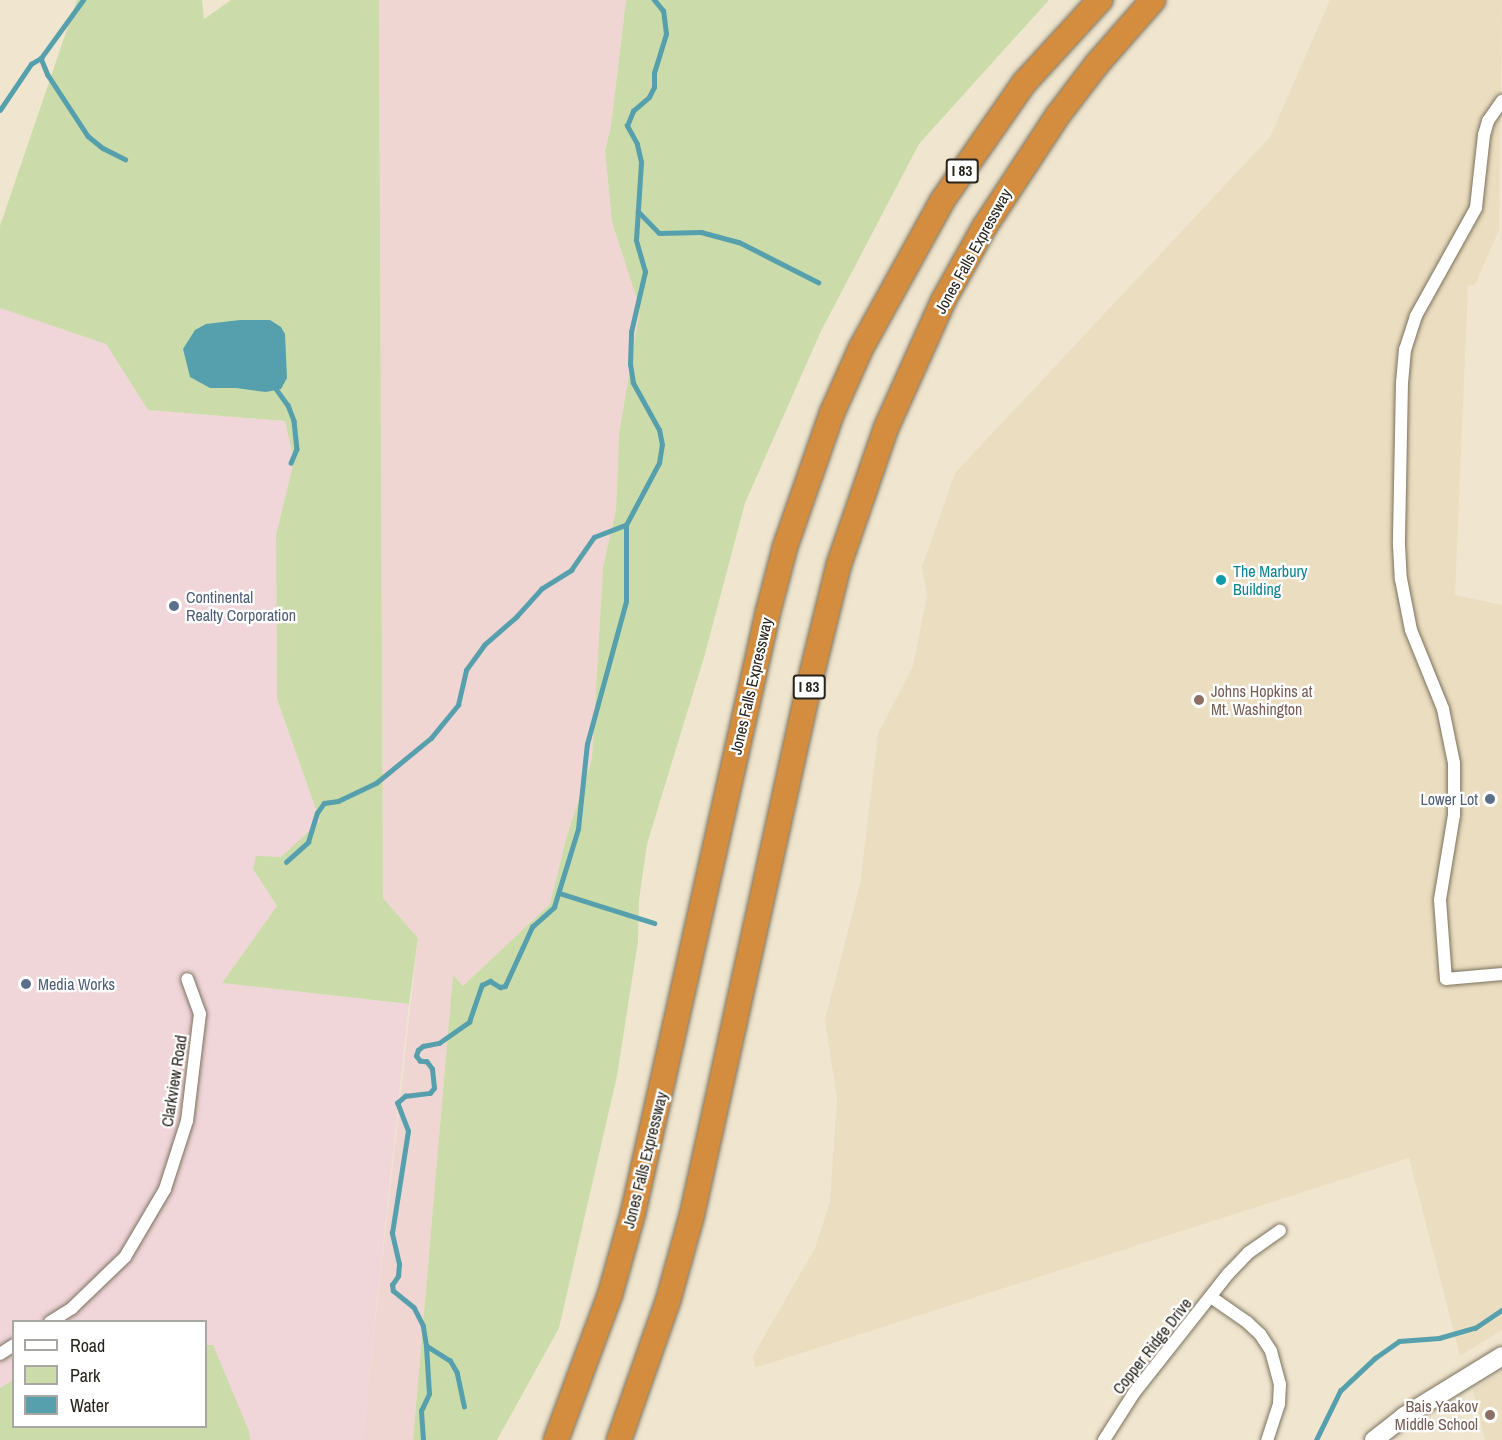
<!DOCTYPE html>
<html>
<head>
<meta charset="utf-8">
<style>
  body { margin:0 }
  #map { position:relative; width:1502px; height:1440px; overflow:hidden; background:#f0e6cf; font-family:"Archivo Narrow",sans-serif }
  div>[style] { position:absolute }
  .commercial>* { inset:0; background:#f0d5d9 }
  .industrial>* { inset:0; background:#f0d6d3 }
  .built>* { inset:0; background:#ebddbf }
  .green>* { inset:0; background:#cbdcaa }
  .water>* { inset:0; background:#569fac }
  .stream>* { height:4.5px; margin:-2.25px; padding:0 2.25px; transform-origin:2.25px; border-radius:2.25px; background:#569fac }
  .roads { filter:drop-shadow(0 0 2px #7b725e) drop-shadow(0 0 2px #7b725e) }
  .minor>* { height:12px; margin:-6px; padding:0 6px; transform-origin:6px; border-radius:6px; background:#fff }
  .secondary>* { height:18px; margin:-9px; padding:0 9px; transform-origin:9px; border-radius:9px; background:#fff }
  .motorway>* { height:24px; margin:-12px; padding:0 12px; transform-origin:12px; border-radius:12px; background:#d48d3e }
  .dots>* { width:16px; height:16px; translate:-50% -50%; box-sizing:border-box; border:3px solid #fff; border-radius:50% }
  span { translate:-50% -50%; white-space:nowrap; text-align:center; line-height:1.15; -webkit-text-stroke:4.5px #fff; paint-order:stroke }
  .shield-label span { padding:2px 4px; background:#fff; border:2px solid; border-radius:4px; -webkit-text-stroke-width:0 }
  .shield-label { font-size:15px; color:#28241c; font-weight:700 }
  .street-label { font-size:16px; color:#28241c }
  .culture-label { font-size:16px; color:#0d838f }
  .left { translate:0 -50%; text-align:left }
  .service-label { font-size:16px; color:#4e5e75 }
  .right { translate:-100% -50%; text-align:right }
  .education-label { font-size:16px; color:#785e54 }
  .legend { position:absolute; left:12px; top:1320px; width:195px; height:108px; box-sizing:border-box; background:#fff; border:2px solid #a9a7a4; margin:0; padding:8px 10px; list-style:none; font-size:18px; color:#28241c }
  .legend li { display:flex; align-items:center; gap:12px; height:30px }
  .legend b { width:30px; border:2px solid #a9a7a4 }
</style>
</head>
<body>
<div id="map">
  <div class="commercial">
    <div style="clip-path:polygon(evenodd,0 308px,106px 344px,148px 410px,285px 421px,294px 461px,276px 535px,277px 699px,320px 821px,281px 858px,253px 869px,277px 906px,222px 983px,409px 1004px,362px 1440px,0 1440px,0 308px,14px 1322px,206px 1322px,206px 1426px,14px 1426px,14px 1322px)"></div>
  </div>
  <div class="industrial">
    <div style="clip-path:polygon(379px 0,626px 0,611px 126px,605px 151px,612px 222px,640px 309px,619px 434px,616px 510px,603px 567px,592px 759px,566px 839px,550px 904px,463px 986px,453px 976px,413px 1440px,362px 1440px,418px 938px,383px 898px)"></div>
  </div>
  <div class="built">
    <div style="clip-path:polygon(1330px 0,1502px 0,1499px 230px,1475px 285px,1468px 286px,1455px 595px,1502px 605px,1502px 1330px,1460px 1356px,1409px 1158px,755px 1368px,753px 1356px,815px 1248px,830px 1202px,837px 1098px,825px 1020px,860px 884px,878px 734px,913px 666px,927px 595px,922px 567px,955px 473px,1270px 137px)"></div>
    <div style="clip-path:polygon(1502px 1372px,1502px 1440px,1485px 1440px,1473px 1390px)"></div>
  </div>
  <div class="green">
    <div style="clip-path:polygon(77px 0,202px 0,204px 19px,231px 0,379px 0,383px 898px,418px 938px,409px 1004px,222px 983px,277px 906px,253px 869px,256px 856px,281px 857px,320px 821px,277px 699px,276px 535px,294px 461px,285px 421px,148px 410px,106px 344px,0 308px,0 226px)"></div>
    <div style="clip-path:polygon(626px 0,1049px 0,919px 144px,821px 331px,745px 503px,705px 654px,647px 844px,639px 900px,638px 941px,617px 1076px,559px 1328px,497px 1440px,413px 1440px,453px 975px,463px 986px,550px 904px,566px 839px,592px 759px,603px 567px,616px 510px,619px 434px,640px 309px,612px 222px,605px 151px,611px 126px)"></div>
    <div style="clip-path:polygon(206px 1345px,213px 1345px,249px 1431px,250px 1440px,0 1440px,0 1388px,13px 1380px,14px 1426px,206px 1426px)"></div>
  </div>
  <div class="water">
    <div style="clip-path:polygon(240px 320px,270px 320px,281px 327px,285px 334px,287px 378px,281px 389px,266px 392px,236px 388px,210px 388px,190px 377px,183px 349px,195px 330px,206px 324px)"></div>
  </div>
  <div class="stream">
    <div style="left:41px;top:58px;width:18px;rotate:68deg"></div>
    <div style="left:48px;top:75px;width:73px;rotate:56.7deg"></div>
    <div style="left:88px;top:136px;width:19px;rotate:39deg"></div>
    <div style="left:103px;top:148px;width:25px;rotate:27deg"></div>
    <div style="left:0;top:110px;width:55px;rotate:-56deg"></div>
    <div style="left:31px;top:64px;width:12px;rotate:-31deg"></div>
    <div style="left:41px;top:58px;width:72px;rotate:-54.1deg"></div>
    <div style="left:638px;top:211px;width:30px;rotate:46deg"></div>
    <div style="left:659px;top:233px;width:42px;rotate:-1.4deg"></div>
    <div style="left:701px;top:232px;width:39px;rotate:15deg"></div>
    <div style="left:739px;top:242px;width:89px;rotate:26.9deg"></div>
    <div style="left:274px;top:386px;width:24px;rotate:54deg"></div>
    <div style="left:288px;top:405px;width:17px;rotate:69deg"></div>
    <div style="left:294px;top:421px;width:28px;rotate:84deg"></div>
    <div style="left:297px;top:449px;width:15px;rotate:113deg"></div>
    <div style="left:286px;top:862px;width:30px;rotate:-42deg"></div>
    <div style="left:308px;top:842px;width:30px;rotate:-73deg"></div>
    <div style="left:317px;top:813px;width:12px;rotate:-55deg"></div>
    <div style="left:324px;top:803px;width:14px;rotate:-8deg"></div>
    <div style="left:338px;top:801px;width:42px;rotate:-25.3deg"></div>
    <div style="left:376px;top:783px;width:71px;rotate:-39.3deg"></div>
    <div style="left:431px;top:738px;width:43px;rotate:-50.7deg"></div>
    <div style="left:458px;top:705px;width:36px;rotate:-77deg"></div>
    <div style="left:466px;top:670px;width:31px;rotate:-54deg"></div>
    <div style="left:484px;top:645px;width:43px;rotate:-41.2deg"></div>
    <div style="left:516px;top:617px;width:38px;rotate:-48deg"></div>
    <div style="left:541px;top:589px;width:36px;rotate:-32deg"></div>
    <div style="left:571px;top:570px;width:40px;rotate:-55.1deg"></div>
    <div style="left:594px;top:537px;width:34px;rotate:-21deg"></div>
    <div style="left:559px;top:893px;width:100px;rotate:17.5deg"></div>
    <div style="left:464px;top:1407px;width:35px;rotate:-102deg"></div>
    <div style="left:457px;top:1373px;width:14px;rotate:-120deg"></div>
    <div style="left:450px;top:1361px;width:28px;rotate:-148deg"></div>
    <div style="left:426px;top:1346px;width:20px;rotate:-99deg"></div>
    <div style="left:423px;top:1326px;width:20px;rotate:-117deg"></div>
    <div style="left:414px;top:1308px;width:27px;rotate:-141deg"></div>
    <div style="left:393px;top:1291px;width:6px;rotate:-99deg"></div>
    <div style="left:392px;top:1285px;width:11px;rotate:-56deg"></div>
    <div style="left:398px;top:1276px;width:12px;rotate:-85deg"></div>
    <div style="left:399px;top:1264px;width:32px;rotate:-103deg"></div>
    <div style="left:392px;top:1233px;width:103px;rotate:-81.1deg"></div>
    <div style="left:408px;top:1131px;width:30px;rotate:-111deg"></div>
    <div style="left:397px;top:1103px;width:11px;rotate:-41deg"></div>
    <div style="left:405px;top:1096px;width:25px;rotate:-7deg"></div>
    <div style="left:430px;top:1093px;width:6px;rotate:-51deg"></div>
    <div style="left:434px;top:1088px;width:19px;rotate:-96deg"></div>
    <div style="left:432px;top:1069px;width:9px;rotate:-126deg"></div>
    <div style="left:427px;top:1062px;width:7px;rotate:-172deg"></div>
    <div style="left:420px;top:1061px;width:6px;rotate:-129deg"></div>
    <div style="left:416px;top:1056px;width:6px;rotate:-72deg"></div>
    <div style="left:418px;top:1050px;width:6px;rotate:-39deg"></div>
    <div style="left:423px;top:1046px;width:16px;rotate:-11deg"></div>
    <div style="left:439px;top:1043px;width:37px;rotate:-35deg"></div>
    <div style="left:469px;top:1022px;width:39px;rotate:-71deg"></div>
    <div style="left:482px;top:985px;width:9px;rotate:-27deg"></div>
    <div style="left:490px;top:981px;width:12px;rotate:31deg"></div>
    <div style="left:500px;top:987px;width:5px;rotate:-11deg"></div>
    <div style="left:505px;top:986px;width:65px;rotate:-65.4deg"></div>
    <div style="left:532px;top:927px;width:30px;rotate:-42deg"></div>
    <div style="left:554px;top:907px;width:82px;rotate:-72.9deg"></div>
    <div style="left:578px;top:829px;width:85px;rotate:-84deg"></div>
    <div style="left:587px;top:744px;width:148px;rotate:-74.7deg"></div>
    <div style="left:626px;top:601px;width:76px;rotate:-90deg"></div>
    <div style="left:626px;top:525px;width:70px;rotate:-62deg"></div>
    <div style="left:659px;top:463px;width:18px;rotate:-81deg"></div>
    <div style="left:662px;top:445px;width:15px;rotate:-101deg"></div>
    <div style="left:659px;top:430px;width:54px;rotate:-119deg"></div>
    <div style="left:633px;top:383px;width:19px;rotate:-99deg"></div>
    <div style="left:630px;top:364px;width:32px;rotate:-88deg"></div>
    <div style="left:631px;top:332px;width:62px;rotate:-76.9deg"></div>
    <div style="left:645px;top:272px;width:33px;rotate:-106deg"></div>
    <div style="left:636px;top:240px;width:78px;rotate:-86.3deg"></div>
    <div style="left:641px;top:162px;width:18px;rotate:-103deg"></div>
    <div style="left:637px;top:144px;width:21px;rotate:-119deg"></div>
    <div style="left:627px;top:126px;width:16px;rotate:-68deg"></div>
    <div style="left:633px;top:111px;width:21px;rotate:-41deg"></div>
    <div style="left:649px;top:97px;width:11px;rotate:-63deg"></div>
    <div style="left:654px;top:87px;width:14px;rotate:-90deg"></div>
    <div style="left:654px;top:73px;width:41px;rotate:-72.9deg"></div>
    <div style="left:666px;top:34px;width:23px;rotate:-97deg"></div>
    <div style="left:663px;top:11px;width:14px;rotate:-129deg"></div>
    <div style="left:423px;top:1440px;width:29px;rotate:-94deg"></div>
    <div style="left:421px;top:1411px;width:19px;rotate:-65deg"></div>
    <div style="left:429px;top:1394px;width:48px;rotate:-93.6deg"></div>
    <div style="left:1316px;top:1440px;width:55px;rotate:-63.9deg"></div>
    <div style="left:1340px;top:1391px;width:48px;rotate:-43.3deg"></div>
    <div style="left:1375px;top:1358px;width:29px;rotate:-35deg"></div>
    <div style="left:1399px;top:1341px;width:40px;rotate:-4.3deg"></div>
    <div style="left:1439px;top:1338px;width:37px;rotate:-16deg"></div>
    <div style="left:1475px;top:1328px;width:32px;rotate:-34deg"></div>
  </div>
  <div class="roads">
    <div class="minor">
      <div style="left:1502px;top:101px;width:24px;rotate:125deg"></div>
      <div style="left:1488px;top:121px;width:15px;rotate:106deg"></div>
      <div style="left:1484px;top:135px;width:73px;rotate:96.3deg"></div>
      <div style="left:1476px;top:208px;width:124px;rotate:119.1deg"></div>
      <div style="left:1416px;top:316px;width:35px;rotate:108deg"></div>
      <div style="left:1405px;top:349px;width:33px;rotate:95deg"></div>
      <div style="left:1402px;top:382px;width:163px;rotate:91.1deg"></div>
      <div style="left:1399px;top:545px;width:34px;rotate:87deg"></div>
      <div style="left:1401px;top:579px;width:52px;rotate:78.9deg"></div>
      <div style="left:1411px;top:630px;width:85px;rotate:67.9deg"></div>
      <div style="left:1443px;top:709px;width:55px;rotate:78.5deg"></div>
      <div style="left:1454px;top:763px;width:52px;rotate:90deg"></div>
      <div style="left:1454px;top:815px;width:86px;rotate:99.4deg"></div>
      <div style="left:1440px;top:900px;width:79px;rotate:85.7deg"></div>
      <div style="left:1446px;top:979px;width:56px;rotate:-5.1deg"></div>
      <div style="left:1211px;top:1297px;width:44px;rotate:34.8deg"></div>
      <div style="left:1247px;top:1322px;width:18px;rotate:43deg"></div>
      <div style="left:1260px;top:1334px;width:20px;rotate:57deg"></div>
      <div style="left:1271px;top:1351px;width:34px;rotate:75deg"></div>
      <div style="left:1280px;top:1384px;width:20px;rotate:93deg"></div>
      <div style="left:1279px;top:1404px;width:38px;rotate:108deg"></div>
      <div style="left:50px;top:1322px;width:26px;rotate:-32deg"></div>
      <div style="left:72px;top:1308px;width:74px;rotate:-43.9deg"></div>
      <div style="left:125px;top:1257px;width:79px;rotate:-59.5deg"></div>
      <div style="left:165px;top:1189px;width:71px;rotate:-72.1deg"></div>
      <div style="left:187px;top:1121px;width:108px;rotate:-83.1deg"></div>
      <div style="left:200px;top:1014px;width:37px;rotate:-110deg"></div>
      <div style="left:0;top:1354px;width:17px;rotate:-33deg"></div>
      <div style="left:1104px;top:1440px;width:56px;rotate:-57.4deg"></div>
      <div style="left:1134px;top:1393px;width:152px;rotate:-51.7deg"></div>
      <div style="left:1228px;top:1274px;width:29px;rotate:-46deg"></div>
      <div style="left:1248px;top:1253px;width:39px;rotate:-35deg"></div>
    </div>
    <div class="secondary">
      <div style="left:1374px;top:1440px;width:37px;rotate:-38deg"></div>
      <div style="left:1403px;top:1417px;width:116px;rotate:-31.6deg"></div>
    </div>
    <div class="motorway">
      <div style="left:556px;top:1440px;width:155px;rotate:-69.6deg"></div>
      <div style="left:610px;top:1295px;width:85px;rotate:-74.3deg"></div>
      <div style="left:633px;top:1213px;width:616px;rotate:-77.34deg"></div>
      <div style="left:768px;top:612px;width:67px;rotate:-75.3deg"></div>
      <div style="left:785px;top:547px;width:142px;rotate:-70.7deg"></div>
      <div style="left:832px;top:413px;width:71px;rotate:-66deg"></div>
      <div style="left:861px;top:348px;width:168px;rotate:-61.1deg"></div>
      <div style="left:942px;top:201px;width:144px;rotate:-55.2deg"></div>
      <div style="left:1024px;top:83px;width:113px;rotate:-47.5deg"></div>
      <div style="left:619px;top:1440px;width:147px;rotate:-70.6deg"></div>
      <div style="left:668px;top:1301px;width:89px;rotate:-74.4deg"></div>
      <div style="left:692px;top:1215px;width:547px;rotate:-77.54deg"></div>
      <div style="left:810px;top:681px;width:121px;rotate:-76.1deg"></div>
      <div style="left:839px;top:564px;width:144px;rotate:-70.9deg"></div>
      <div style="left:886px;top:428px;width:139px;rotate:-65.8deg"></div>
      <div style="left:943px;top:301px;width:86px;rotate:-60.8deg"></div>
      <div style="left:985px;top:226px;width:133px;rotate:-56.7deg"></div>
      <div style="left:1058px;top:115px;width:64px;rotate:-52.6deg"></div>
      <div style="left:1097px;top:64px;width:85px;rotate:-48.8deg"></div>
    </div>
  </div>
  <div class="dots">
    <div style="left:1221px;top:580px;background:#0f9aa8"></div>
    <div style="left:174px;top:606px;background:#5c6f8a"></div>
    <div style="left:1199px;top:700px;background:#8d6e63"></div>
    <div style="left:1490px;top:799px;background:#5c6f8a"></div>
    <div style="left:26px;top:984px;background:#5c6f8a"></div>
    <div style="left:1490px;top:1415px;background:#8d6e63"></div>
  </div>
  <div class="shield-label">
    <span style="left:962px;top:171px">I 83</span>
    <span style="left:809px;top:687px">I 83</span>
  </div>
  <div class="street-label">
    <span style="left:973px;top:251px;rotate:-61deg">Jones Falls Expressway</span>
    <span style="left:751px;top:686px;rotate:-77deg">Jones Falls Expressway</span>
    <span style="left:174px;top:1081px;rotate:-81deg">Clarkview Road</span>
    <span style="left:645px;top:1160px;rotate:-76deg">Jones Falls Expressway</span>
    <span style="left:1152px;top:1346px;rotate:-52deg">Copper Ridge Drive</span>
  </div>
  <div class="culture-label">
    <span class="left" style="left:1233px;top:580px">The Marbury<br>Building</span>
  </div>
  <div class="service-label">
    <span class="left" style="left:186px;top:606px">Continental<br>Realty Corporation</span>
    <span class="right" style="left:1478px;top:799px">Lower Lot</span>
    <span class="left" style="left:38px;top:984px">Media Works</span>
  </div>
  <div class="education-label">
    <span class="left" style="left:1211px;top:700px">Johns Hopkins at<br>Mt. Washington</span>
    <span class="right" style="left:1478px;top:1415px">Bais Yaakov<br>Middle School</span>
  </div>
  <ul class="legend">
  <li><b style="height:8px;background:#fff"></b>Road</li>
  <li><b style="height:16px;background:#cbdcaa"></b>Park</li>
  <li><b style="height:16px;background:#569fac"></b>Water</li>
  </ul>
</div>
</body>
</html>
